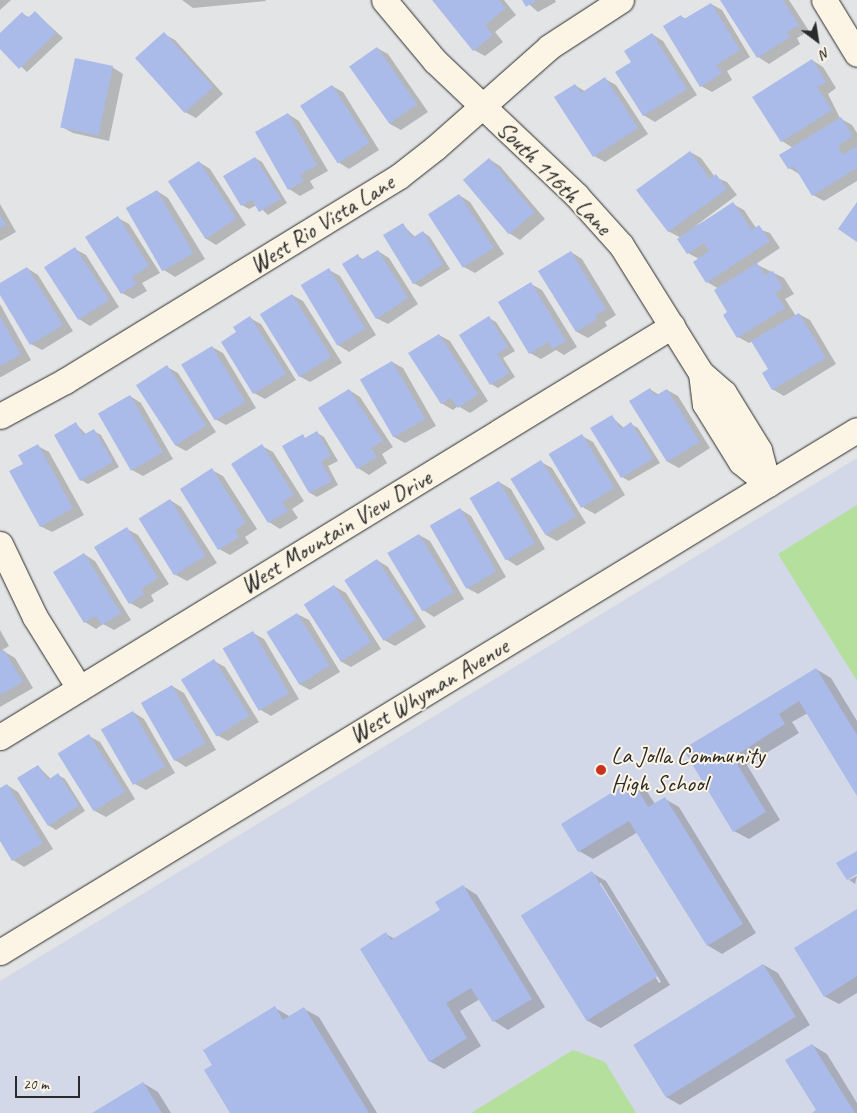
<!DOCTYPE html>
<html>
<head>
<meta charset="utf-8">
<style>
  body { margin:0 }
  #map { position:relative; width:857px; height:1113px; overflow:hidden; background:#e3e4e6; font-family:Caveat,sans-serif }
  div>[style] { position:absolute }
  .built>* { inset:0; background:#d2d8e7 }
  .green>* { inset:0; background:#b5df9c }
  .shadow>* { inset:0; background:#0003 }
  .building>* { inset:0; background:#aabbea; transform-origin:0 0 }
  .roads { filter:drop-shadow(0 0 1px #2b2b2b) drop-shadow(0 0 1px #2b2b2b) }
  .minor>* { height:25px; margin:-12.5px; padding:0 12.5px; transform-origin:12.5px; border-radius:12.5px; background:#fcf5e5 }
  .dots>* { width:14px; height:14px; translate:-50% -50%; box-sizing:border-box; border:2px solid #fcf5e5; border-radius:50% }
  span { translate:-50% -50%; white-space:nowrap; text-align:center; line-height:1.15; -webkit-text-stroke:4px #fcf5e5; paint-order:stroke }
  .street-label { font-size:24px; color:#2b2b2b }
  .poi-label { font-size:24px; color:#2b2b2b }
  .left { translate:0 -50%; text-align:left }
  .north { position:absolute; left:792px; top:15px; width:50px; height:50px; -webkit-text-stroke:4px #fcf5e5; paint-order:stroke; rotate:149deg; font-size:14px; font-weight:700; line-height:20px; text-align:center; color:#2b2b2b }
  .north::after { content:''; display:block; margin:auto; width:18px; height:22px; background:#2b2b2b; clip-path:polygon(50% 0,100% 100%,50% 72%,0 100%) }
  .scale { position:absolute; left:15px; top:1076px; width:65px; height:22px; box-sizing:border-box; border:2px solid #2b2b2b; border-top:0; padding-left:6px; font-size:15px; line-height:18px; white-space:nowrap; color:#2b2b2b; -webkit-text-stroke:4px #fcf5e5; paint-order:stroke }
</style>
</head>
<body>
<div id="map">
  <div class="built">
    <div style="clip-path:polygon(857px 458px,857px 1113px,0 1113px,0 981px)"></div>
  </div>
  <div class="green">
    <div style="clip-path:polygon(857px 505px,857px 681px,778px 554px)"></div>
    <div style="clip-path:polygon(573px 1050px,605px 1062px,636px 1113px,471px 1113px)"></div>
  </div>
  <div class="shadow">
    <div style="clip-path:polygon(0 0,11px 0,0 10px)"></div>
    <div style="clip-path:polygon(182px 0,265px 0,266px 1px,193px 8px)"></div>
    <div style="clip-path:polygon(433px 0,504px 0,516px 15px,495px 32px,503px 42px,485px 56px,474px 50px)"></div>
    <div style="clip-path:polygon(524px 0,555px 0,556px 2px,538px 12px)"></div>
    <div style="clip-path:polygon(722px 0,789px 0,809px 31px,797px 38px,800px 44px,769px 64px,758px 57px)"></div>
    <div style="clip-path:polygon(711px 4px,722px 10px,750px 57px,727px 71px,732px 80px,712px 92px,701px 86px,681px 16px,686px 19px)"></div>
    <div style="clip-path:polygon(35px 12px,63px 38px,27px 72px,0 47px,0 35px,22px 14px,29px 17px)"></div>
    <div style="clip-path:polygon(164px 34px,175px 40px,223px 94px,196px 118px,185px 112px)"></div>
    <div style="clip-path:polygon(652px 34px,663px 41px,697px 95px,655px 122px,643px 115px,633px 62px)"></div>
    <div style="clip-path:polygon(377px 48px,388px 54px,428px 112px,401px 130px,390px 124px)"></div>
    <div style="clip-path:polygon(812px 60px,823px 67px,836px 88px,828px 94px,840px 118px,852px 125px,857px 133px,857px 181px,824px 201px,813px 195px,801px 175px,789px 168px,793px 148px,782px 141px)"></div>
    <div style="clip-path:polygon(112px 67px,123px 74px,109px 141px,73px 133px,62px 127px)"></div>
    <div style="clip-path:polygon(605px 79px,616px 85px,648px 134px,605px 162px,594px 156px,575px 85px,586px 92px)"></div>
    <div style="clip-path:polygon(332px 86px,343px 92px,379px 150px,349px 169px,338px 162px)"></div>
    <div style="clip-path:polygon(288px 114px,299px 121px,328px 171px,310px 181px,314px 188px,300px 196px,289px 189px,257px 132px)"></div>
    <div style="clip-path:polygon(690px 152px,701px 158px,715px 177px,727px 182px,737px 195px,694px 227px,733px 204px,744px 210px,756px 228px,770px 233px,780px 248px,756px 264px,784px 278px,794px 294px,785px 299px,796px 316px,799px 314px,810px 320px,836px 364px,784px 396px,772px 389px,770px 370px,753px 341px,749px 343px,738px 337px,719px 289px,707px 282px,699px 259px,688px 253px,681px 238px,668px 231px)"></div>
    <div style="clip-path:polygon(255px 158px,262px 162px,287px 203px,268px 215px,257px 205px,249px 209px,242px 205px)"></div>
    <div style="clip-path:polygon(489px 159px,500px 166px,545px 219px,520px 240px,509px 233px,465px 180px)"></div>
    <div style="clip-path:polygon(199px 162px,210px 169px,246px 225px,216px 245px,205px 238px)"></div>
    <div style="clip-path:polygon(157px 191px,168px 198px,205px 259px,175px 277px,164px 270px)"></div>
    <div style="clip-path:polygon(459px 195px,470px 202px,504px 254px,475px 273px,464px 267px)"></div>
    <div style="clip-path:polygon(0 204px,16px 232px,0 241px)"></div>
    <div style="clip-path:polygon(118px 218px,129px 224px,160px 273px,142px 283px,147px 291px,133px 299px,122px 293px)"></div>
    <div style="clip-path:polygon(403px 225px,415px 237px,423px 232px,430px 237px,450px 269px,421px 287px,413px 283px)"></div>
    <div style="clip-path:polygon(75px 249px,86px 255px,119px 307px,90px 326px,79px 319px)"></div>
    <div style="clip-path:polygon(378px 251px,389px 258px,418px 304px,388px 324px,376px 318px,358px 256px,364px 260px)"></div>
    <div style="clip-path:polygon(571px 252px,582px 259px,616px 315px,605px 322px,607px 326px,588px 338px,577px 332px)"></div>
    <div style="clip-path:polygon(27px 268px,38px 275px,73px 331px,42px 350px,31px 344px,0 292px,0 285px)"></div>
    <div style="clip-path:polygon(329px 270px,340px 276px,376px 335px,349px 352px,338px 345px)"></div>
    <div style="clip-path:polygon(531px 284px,542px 290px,577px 347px,564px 355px,556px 350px,541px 359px,530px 353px)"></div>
    <div style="clip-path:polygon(292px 295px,303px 301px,342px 363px,310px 382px,299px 376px)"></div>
    <div style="clip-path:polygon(0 304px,31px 360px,1px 377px,0 377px)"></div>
    <div style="clip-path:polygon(250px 318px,261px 324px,296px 380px,265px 399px,254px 393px,238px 333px)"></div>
    <div style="clip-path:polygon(489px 318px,496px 322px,515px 351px,503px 358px,515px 377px,498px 388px,491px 384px)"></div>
    <div style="clip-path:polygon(439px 335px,450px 341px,488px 401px,470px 413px,458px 406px,453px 410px,441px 403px)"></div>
    <div style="clip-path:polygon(212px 347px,223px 353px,256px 408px,226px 425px,215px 419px)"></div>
    <div style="clip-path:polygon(392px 362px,403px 368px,436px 426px,405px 443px,394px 437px)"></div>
    <div style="clip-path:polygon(167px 367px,178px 373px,216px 432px,186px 451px,175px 445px)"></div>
    <div style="clip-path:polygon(650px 389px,659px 395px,667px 390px,678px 396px,710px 448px,679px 468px,668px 462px,631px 401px)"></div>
    <div style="clip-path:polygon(349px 390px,360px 397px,393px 447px,382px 454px,387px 463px,369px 475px,358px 468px)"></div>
    <div style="clip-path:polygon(130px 396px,141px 403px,173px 459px,143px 476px,132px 470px)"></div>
    <div style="clip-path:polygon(612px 417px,624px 428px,631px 424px,638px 428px,660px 463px,629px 481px,622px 477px)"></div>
    <div style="clip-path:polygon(76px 424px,87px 435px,94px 431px,101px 435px,119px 467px,88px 484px,81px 480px)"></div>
    <div style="clip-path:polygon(317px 433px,324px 437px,338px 461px,328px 466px,338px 485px,317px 497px,310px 493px,284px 447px)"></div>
    <div style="clip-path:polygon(582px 436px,593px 442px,625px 495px,595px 514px,584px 508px,551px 455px)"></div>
    <div style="clip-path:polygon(38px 446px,49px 452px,84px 515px,52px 532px,40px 526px,25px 464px)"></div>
    <div style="clip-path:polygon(262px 446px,273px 452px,304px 501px,292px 509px,298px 518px,280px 529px,269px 522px)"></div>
    <div style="clip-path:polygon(541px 462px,552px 468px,586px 523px,557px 541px,546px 535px)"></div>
    <div style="clip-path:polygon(212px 470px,223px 476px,257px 529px,245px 537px,249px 543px,230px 555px,219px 549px)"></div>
    <div style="clip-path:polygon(499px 482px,511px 489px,545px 549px,517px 566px,506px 559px)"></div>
    <div style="clip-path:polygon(170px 500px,181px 507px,217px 563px,187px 581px,176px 575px)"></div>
    <div style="clip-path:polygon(460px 509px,471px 516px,506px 577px,478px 594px,467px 588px)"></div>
    <div style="clip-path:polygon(127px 529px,138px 535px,169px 584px,151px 595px,154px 601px,141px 609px,130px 603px)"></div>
    <div style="clip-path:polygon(419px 535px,430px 541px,464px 599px,434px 617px,423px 610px)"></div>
    <div style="clip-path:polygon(84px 554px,95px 561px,131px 620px,114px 630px,103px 624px,96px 629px,85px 622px)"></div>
    <div style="clip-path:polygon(377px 560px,388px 567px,426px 627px,395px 646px,384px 640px)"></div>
    <div style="clip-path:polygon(334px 586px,346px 593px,381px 649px,351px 667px,340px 661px)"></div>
    <div style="clip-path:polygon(297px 614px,309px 620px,340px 672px,310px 690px,299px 684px)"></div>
    <div style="clip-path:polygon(0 630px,9px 646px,2px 650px,15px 658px,33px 688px,0 707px)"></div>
    <div style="clip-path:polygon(253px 633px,264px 639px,299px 699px,271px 716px,259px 709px)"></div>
    <div style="clip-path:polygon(214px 661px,225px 667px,259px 722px,228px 741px,217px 735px)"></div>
    <div style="clip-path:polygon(816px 669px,831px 678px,857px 721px,857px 794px,808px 713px,792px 722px,799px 733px,747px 765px,780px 820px,749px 839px,734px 831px,684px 749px)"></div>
    <div style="clip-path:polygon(172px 686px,184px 693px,216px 750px,186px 767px,175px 760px,143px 703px)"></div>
    <div style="clip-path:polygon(133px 712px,144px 719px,175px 773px,146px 790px,135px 784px)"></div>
    <div style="clip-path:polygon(89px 736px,100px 742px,135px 799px,106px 817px,95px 811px)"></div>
    <div style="clip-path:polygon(38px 766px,51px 779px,58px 775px,65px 779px,85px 811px,56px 830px,48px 825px)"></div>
    <div style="clip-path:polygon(632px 782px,646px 790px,655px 804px,665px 799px,679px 807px,756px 933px,722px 954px,707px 945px,638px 832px,593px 859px,579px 851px)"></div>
    <div style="clip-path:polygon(7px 785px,18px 792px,53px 849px,24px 867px,13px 860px,0 839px,0 789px)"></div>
    <div style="clip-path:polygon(857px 852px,857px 873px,849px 877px,849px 880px,857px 876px,855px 884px,848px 879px)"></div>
    <div style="clip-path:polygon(evenodd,592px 873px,606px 881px,670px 985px,601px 1028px,586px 1020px,592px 873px,598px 883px,601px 883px,661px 982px,659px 983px,598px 883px)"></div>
    <div style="clip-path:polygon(463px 886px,477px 895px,545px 1007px,508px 1030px,494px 1021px,480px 999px,460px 1011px,481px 1046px,444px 1069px,429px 1061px,386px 934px,395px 939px,441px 910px)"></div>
    <div style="clip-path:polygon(857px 911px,857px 993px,839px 1004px,824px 996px)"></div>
    <div style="clip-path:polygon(764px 965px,778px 973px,810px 1025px,680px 1105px,666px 1097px,634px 1045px)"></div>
    <div style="clip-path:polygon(275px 1008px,289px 1016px,304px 1009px,319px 1017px,377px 1113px,232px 1113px,214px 1065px)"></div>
    <div style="clip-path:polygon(812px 1045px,827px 1054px,857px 1103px,857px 1113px,814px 1113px,818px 1110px)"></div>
    <div style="clip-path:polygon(143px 1083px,158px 1092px,171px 1113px,94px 1113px)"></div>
  </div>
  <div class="building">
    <div style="clip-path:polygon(432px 0,499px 0,506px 8px,485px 25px,493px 35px,473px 51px)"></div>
    <div style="clip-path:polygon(522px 0,537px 0,526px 7px)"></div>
    <div style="clip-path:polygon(720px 0,783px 0,799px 25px,787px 32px,790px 37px,757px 58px)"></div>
    <div style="clip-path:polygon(711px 3px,740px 50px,716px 65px,722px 73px,700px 87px,663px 26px,681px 15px,684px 19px)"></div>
    <div style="clip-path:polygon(35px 11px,56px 33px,19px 69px,0 49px,0 33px,22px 12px,28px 18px)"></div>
    <div style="left:164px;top:32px;width:74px;height:39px;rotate:48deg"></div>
    <div style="clip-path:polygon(652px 33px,687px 89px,643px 116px,615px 72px,631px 62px,624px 51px)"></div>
    <div style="left:377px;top:47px;width:70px;height:34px;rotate:55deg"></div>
    <div style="left:75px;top:58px;width:39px;height:71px;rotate:12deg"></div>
    <div style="clip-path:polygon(812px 59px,826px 82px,817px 87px,832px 110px,781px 142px,752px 97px)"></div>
    <div style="clip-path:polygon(605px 77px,638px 128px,593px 157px,554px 97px,575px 84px,581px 93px)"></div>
    <div style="left:332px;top:85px;width:69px;height:38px;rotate:57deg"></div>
    <div style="clip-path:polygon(288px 113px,317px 165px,300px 175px,304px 181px,288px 190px,255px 132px)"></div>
    <div style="clip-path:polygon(841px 117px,853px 136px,838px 146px,843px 155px,857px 146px,857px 168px,812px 196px,794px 166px,788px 169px,779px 155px)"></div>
    <div style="clip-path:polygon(690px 151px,710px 179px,716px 174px,727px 189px,668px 232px,636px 190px)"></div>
    <div style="clip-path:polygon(255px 157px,281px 199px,259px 212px,252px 200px,241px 206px,223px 176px)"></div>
    <div style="left:489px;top:158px;width:71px;height:34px;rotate:50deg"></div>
    <div style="left:199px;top:161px;width:69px;height:37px;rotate:57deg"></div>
    <div style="left:157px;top:190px;width:73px;height:36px;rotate:60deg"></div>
    <div style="left:459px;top:194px;width:64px;height:37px;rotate:57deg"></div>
    <div style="clip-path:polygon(733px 202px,752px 230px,759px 225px,770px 241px,706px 283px,693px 262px,709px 251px,704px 243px,687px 254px,677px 239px)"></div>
    <div style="clip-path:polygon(857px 202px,857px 242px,838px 229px)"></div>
    <div style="clip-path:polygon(0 215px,6px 225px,0 228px)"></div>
    <div style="clip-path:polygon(118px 216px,149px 266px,132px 277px,137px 284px,121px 294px,85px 237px)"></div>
    <div style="clip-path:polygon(403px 223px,412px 238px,423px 231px,443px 264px,413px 284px,383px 235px)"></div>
    <div style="left:75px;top:247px;width:63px;height:37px;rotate:57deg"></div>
    <div style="clip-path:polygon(378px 250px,408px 298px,376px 319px,342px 264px,358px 254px,361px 260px)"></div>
    <div style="clip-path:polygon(571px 251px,606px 309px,595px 316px,597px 319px,576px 332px,538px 271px)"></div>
    <div style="clip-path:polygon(757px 263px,765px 275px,773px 271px,783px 288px,775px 293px,785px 308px,737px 338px,723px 315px,727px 312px,714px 290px)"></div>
    <div style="clip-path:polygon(27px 267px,63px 325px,30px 345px,0 295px,0 283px)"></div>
    <div style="left:329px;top:268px;width:71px;height:33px;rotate:59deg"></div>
    <div style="clip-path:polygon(531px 282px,566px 341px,552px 349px,548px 342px,529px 354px,498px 302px)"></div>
    <div style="left:292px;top:294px;width:74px;height:38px;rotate:58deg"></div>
    <div style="clip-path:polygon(799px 313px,826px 358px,772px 390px,762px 373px,768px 369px,751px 341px)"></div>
    <div style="clip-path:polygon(0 316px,21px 354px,0 366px)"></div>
    <div style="clip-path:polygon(250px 316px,286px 374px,253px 394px,221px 342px,236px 332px,233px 327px)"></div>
    <div style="clip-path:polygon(489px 316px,508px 347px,497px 354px,509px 373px,490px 385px,459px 335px)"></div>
    <div style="clip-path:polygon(439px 334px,478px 394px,458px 408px,451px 398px,441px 404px,408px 353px)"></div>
    <div style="left:212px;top:346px;width:65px;height:36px;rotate:59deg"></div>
    <div style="left:392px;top:361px;width:67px;height:37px;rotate:60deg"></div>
    <div style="left:167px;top:365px;width:72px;height:37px;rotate:57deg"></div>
    <div style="clip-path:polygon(650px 388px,655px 396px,667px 389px,700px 442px,667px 462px,629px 401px)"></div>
    <div style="clip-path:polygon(349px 389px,383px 441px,371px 448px,377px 457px,357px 469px,318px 408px)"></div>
    <div style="left:130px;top:395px;width:66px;height:37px;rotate:60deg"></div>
    <div style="clip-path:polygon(612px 415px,621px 429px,631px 422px,653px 459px,621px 478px,590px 428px)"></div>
    <div style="clip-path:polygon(76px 422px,83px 435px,94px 429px,113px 462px,80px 481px,54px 435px)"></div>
    <div style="clip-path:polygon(317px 431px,331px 456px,321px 462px,332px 481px,309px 493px,282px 446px,303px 434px,305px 438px)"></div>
    <div style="left:582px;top:434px;width:63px;height:39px;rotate:59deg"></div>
    <div style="clip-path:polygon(38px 444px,73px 508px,40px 527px,9px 471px,23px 464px,18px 455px)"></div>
    <div style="clip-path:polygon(262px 444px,294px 495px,282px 502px,288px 511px,268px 523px,231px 464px)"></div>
    <div style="left:541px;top:460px;width:66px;height:36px;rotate:58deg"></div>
    <div style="clip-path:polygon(212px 468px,246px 523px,235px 530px,239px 537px,218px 550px,180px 489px)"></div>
    <div style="left:499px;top:481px;width:72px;height:34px;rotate:60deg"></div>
    <div style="left:170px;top:499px;width:67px;height:37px;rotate:58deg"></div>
    <div style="left:460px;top:508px;width:73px;height:35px;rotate:60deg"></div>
    <div style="clip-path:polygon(127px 527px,158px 578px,141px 589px,144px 594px,129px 604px,94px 547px)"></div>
    <div style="left:419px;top:534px;width:68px;height:37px;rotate:59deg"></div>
    <div style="clip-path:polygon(84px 553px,121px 613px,102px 625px,96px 616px,84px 623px,53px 572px)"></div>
    <div style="left:377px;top:559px;width:72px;height:39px;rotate:57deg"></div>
    <div style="left:334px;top:585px;width:68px;height:36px;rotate:57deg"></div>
    <div style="left:297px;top:613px;width:62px;height:36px;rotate:58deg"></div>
    <div style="left:253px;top:631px;width:72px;height:35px;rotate:60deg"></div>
    <div style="clip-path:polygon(4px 650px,23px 682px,0 695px,0 652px)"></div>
    <div style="left:214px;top:659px;width:67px;height:39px;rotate:58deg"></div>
    <div style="clip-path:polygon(816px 668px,857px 735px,857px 796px,799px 701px,779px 714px,785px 724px,733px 757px,766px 812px,733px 832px,683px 749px)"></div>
    <div style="left:172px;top:685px;width:67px;height:36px;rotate:60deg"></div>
    <div style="left:133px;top:711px;width:64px;height:37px;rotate:60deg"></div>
    <div style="left:89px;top:734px;width:68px;height:37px;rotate:58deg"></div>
    <div style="clip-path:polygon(38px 765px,48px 780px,58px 773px,79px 806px,48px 826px,17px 778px)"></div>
    <div style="clip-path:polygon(632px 780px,648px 807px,665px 797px,743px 924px,707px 946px,629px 821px,578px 852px,561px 824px)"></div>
    <div style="clip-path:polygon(7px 784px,43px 843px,12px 861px,0 841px,0 788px)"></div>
    <div style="clip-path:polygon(857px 851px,857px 874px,847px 880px,836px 863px)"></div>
    <div style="left:592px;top:871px;width:124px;height:84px;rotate:58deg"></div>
    <div style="clip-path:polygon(463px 885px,532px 999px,493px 1022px,471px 988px,446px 1003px,467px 1038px,429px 1062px,360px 949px,386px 932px,391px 940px,440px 910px,435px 902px)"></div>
    <div style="clip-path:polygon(857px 909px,857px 976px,824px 997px,794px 948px)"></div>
    <div style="left:763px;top:964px;width:62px;height:153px;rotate:58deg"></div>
    <div style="clip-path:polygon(275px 1006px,283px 1020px,304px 1007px,369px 1113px,230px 1113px,204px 1070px,212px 1065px,203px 1050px)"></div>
    <div style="clip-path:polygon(812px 1044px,855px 1113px,812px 1113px,816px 1110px,785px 1060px)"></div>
    <div style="clip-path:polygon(143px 1082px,162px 1113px,92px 1113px)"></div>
  </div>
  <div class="roads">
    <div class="minor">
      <div style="left:384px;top:0;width:80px;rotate:50.1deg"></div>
      <div style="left:435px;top:61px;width:195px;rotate:43.5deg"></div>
      <div style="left:576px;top:195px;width:67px;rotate:48deg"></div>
      <div style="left:621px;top:245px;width:151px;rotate:58deg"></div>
      <div style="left:701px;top:373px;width:30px;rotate:41deg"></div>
      <div style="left:724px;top:393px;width:67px;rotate:58.4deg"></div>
      <div style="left:759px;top:450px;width:35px;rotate:75deg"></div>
      <div style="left:824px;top:0;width:63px;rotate:58.6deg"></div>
      <div style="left:701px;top:373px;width:31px;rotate:83deg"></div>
      <div style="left:705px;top:404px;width:68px;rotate:58.2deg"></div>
      <div style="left:741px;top:462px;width:35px;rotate:39deg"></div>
      <div style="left:0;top:416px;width:74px;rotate:-28.3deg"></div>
      <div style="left:65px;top:381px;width:391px;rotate:-31.5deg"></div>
      <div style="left:398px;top:177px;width:47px;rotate:-38.1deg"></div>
      <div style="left:435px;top:148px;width:152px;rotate:-41.5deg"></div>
      <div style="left:549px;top:47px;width:86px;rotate:-33.1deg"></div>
      <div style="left:0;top:544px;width:81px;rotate:64.4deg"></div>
      <div style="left:35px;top:617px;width:84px;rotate:58.2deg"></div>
      <div style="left:0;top:737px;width:788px;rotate:-31.45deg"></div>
      <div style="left:0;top:952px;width:1003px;rotate:-31.35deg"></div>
    </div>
  </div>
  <div class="dots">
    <div style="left:601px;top:770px;background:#c8321e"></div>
  </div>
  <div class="street-label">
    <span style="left:554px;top:178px;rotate:45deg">South 116th Lane</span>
    <span style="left:322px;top:224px;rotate:-32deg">West Rio Vista Lane</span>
    <span style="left:336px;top:532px;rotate:-31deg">West Mountain View Drive</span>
    <span style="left:429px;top:691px;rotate:-31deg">West Whyman Avenue</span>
  </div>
  <div class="poi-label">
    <span class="left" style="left:611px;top:770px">La Jolla Community<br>High School</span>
  </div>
  <div class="north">N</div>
  <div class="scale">20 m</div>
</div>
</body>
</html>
